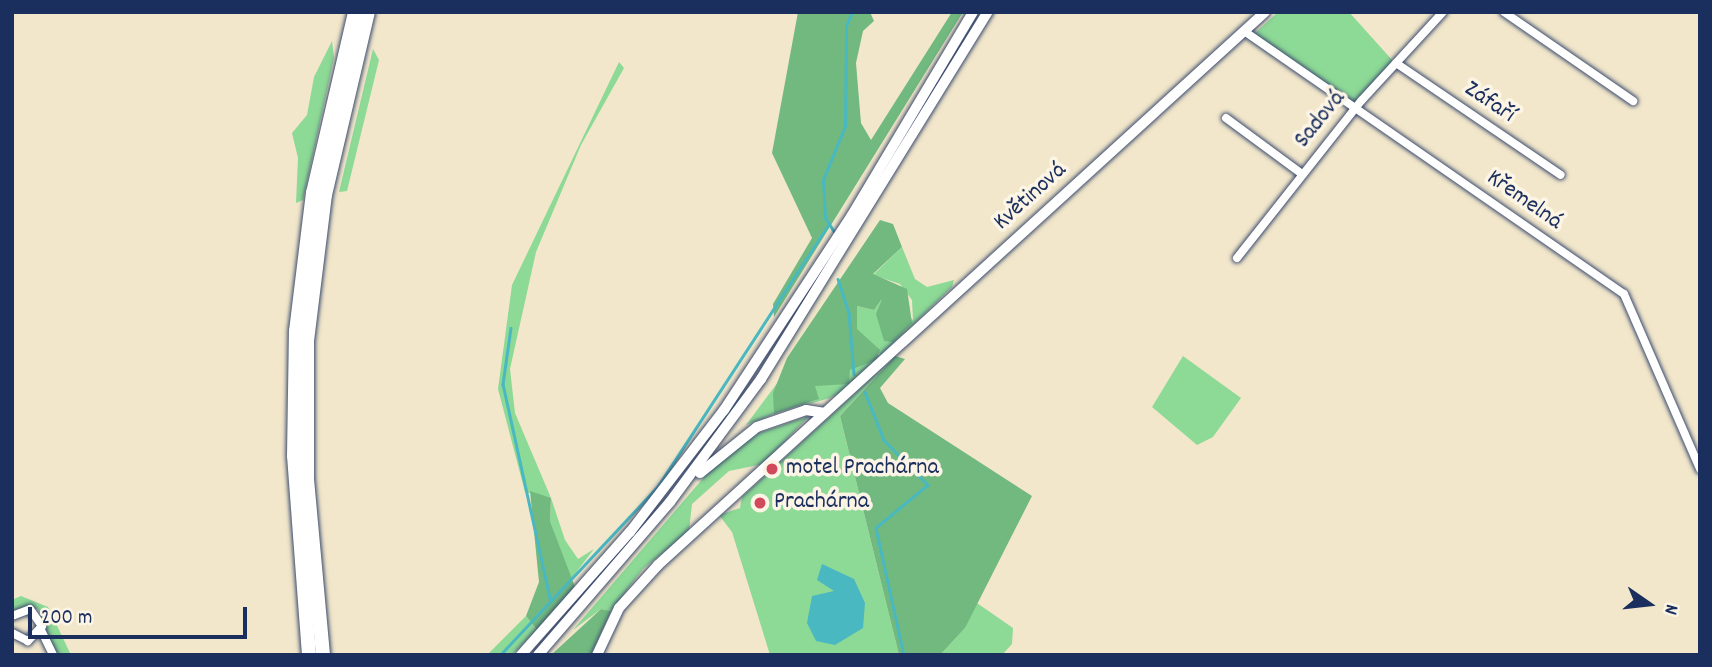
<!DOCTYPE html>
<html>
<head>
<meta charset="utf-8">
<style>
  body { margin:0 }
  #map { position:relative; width:1712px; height:667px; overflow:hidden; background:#f2e7cb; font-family:Dekko,sans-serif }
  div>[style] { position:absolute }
  .green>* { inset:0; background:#8dd996 }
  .forest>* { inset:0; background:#72b97f }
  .water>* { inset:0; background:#49b8c1 }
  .stream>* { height:2.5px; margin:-1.25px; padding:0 1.25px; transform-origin:1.25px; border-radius:1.25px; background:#49b8c1 }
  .roads { filter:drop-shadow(0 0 2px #3b4b6e) drop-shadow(0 0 2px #3b4b6e) }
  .minor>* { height:8px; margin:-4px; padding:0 4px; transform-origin:4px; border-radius:4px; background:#fff }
  .secondary>* { height:10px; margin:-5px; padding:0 5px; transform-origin:5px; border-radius:5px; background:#fff }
  .motorway>* { height:14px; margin:-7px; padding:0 7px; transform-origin:7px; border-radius:7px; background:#fff }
  .dots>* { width:19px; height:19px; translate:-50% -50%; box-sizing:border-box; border:4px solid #fcf5e5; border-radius:50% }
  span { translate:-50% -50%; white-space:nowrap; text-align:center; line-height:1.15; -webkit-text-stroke:7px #fcf5e5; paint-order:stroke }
  .street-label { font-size:24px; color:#1b2f5e }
  .poi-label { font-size:24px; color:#1b2f5e }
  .left { translate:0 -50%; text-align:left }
  .frame { position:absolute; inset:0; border:14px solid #1b2f5e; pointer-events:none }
  .north { position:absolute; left:1614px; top:569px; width:70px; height:70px; -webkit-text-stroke:5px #fcf5e5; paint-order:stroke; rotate:104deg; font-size:19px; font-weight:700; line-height:28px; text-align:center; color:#1b2f5e }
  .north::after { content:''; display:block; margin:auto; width:24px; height:32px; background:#1b2f5e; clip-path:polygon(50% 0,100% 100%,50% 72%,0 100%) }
  .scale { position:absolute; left:28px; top:607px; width:219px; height:32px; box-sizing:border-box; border:4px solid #1b2f5e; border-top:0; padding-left:9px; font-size:21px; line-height:24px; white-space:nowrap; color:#1b2f5e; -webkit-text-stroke:5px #fcf5e5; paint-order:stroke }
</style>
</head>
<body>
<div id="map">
  <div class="green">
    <div style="clip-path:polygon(1278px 12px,1349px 12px,1393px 61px,1355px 104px,1254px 34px)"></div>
    <div style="clip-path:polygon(332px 41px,334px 58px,303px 200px,296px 203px,298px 158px,292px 133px,307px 115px,314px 77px)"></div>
    <div style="clip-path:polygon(373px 49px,379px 60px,347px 191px,339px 192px)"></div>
    <div style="clip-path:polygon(619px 62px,624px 68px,581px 145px,536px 252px,510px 369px,515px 413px,551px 498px,565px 540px,578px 559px,594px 549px,571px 579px,550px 521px,551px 498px,525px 492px,498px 389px,512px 285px)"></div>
    <div style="clip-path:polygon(902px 247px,915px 279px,927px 287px,954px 280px,952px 287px,845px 390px,830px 398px,795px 408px,816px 400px,815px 386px,823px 381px,848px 384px,850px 370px,880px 354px,857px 330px,857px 306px,874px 310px,883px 298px,913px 320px,912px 300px,900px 284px,873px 275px)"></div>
    <div style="clip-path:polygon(1183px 356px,1241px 398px,1213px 437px,1197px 445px,1152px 407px)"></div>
    <div style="clip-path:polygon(887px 364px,840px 416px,899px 655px,770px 655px,732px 532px,719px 515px,740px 508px,742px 497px)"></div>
    <div style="clip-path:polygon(778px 382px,774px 414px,746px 425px)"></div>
    <div style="clip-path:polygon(809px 416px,763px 464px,729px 471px,692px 504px,689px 531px,643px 569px,611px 611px,601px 609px,573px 630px,717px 462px,759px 433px)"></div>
    <div style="clip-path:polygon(21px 596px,48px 607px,71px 655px,59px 655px,51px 645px,38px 609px,12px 610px,12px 600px)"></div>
    <div style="clip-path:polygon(974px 601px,1013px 628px,1012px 644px,1002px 655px,940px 655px,965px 628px)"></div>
    <div style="clip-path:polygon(526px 616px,537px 630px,512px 655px,487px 655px)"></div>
  </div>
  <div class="forest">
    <div style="clip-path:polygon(798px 12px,870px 12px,874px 21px,863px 31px,856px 63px,861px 123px,871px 140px,952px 12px,963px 12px,774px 317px,773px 304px,812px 238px,772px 153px)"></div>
    <div style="clip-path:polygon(880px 220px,893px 224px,902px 247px,873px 274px,907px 289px,912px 323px,893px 342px,884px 341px,876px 314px,882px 299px,874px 310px,857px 306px,857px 329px,880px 350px,876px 360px,850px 370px,849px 384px,815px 386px,819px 399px,774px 414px,773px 393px,787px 358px)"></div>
    <div style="clip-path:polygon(895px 356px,905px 359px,880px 388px,888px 403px,1032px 496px,965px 628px,940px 655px,899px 655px,840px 416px)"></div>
    <div style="clip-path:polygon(530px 491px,551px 498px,550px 521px,575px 587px,537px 630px,526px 616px,539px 582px)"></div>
    <div style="clip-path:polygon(601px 609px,611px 611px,591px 655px,551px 655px)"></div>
  </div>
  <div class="water">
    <div style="clip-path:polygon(822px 564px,854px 579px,865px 603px,863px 628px,835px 645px,816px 641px,807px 623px,812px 596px,834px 591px,817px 580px)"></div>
  </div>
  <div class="stream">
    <div style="left:834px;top:232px;width:17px;rotate:-123deg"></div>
    <div style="left:825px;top:218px;width:38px;rotate:-93deg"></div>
    <div style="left:823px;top:180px;width:58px;rotate:-67.8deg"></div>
    <div style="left:845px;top:126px;width:100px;rotate:-89.4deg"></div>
    <div style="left:846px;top:26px;width:15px;rotate:-67deg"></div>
    <div style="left:838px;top:279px;width:36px;rotate:72deg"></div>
    <div style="left:849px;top:313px;width:61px;rotate:85.3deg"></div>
    <div style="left:511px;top:328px;width:57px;rotate:98.1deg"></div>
    <div style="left:503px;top:384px;width:223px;rotate:77.6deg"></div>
    <div style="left:865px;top:392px;width:52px;rotate:68.4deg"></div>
    <div style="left:884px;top:440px;width:63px;rotate:45.6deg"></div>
    <div style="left:928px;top:485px;width:67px;rotate:140.4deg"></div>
    <div style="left:876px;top:528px;width:130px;rotate:77.6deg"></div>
    <div style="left:500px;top:655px;width:231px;rotate:-46.9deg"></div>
    <div style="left:658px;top:486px;width:313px;rotate:-56.9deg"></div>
  </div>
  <div class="roads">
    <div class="minor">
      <div style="left:1504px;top:12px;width:157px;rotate:34.6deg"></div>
      <div style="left:1244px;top:31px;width:462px;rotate:34.7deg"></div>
      <div style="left:1624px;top:294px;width:191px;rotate:66.5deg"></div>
      <div style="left:1396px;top:63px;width:199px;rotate:34.2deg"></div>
      <div style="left:1226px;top:118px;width:94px;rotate:36.4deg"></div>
      <div style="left:1237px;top:258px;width:201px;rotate:-51.7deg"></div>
      <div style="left:1362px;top:100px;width:120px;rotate:-47.4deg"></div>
      <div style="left:12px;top:616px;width:19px;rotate:-21deg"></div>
      <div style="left:30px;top:609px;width:21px;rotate:55deg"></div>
      <div style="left:42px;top:626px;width:21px;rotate:133deg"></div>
      <div style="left:28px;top:641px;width:18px;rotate:-153deg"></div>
      <div style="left:41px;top:630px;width:28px;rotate:64deg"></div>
    </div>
    <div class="secondary">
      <div style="left:700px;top:473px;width:73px;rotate:-38.9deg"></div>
      <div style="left:757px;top:427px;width:52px;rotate:-19.1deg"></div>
      <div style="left:806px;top:410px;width:19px;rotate:9deg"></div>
      <div style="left:521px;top:655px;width:164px;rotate:-48.5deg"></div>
      <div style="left:630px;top:532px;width:154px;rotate:-52.4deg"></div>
      <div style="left:724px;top:410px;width:233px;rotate:-56.7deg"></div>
      <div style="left:852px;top:215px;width:236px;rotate:-59.2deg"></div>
      <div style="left:538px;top:655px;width:202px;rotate:-49.2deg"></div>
      <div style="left:670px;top:502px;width:153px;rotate:-53.5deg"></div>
      <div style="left:761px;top:379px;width:432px;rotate:-58.3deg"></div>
      <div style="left:597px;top:655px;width:52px;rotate:-64.9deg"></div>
      <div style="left:619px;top:608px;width:58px;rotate:-47.8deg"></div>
      <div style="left:658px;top:565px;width:821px;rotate:-42.33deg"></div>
    </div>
    <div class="motorway">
      <div style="left:309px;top:655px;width:200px;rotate:-94.3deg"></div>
      <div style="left:294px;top:456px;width:125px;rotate:-89.1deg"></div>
      <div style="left:296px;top:331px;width:139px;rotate:-83deg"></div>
      <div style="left:313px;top:193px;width:186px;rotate:-76.9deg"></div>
      <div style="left:323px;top:655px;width:177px;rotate:-95.2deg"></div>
      <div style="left:307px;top:479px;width:138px;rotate:-90deg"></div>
      <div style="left:307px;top:341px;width:147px;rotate:-83deg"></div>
      <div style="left:325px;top:195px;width:188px;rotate:-76.8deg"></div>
    </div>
  </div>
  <div class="dots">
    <div style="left:772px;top:469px;background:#d1495b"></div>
    <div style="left:760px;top:503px;background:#d1495b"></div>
  </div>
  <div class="street-label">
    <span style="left:1489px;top:103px;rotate:34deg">Záfaří</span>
    <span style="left:1321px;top:120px;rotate:-51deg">Sadová</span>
    <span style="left:1031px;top:197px;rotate:-42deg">Květinová</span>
    <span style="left:1524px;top:201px;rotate:35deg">Křemelná</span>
  </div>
  <div class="poi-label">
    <span class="left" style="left:786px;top:469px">motel Prachárna</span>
    <span class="left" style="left:774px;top:503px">Prachárna</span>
  </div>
  <div class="frame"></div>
  <div class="north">N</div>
  <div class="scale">200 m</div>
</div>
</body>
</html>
